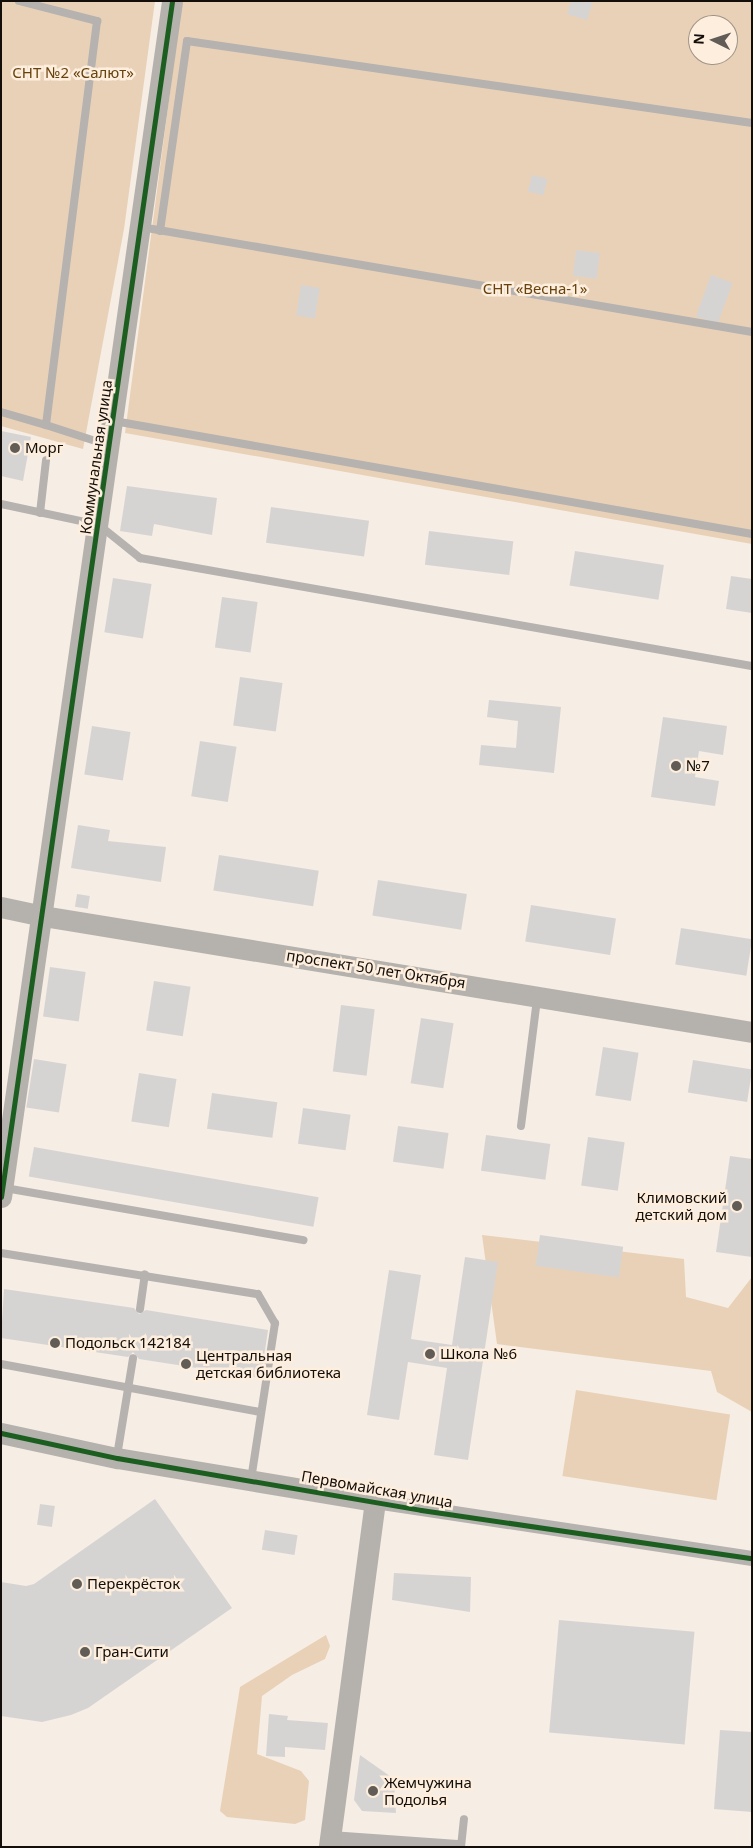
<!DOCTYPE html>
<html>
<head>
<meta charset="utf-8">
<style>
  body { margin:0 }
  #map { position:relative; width:753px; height:1848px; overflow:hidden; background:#f6ede4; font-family:"Noto Sans",sans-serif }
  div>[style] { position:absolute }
  .green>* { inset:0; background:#e9d1b7; transform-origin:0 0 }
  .building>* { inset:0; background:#d6d4d3; transform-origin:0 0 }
  .lane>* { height:8px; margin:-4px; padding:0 4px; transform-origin:4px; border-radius:4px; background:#b5b2af }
  .street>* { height:15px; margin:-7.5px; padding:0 7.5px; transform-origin:7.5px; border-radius:7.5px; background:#b5b2af }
  .secondary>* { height:21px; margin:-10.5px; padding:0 10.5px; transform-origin:10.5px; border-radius:10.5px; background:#b5b1ad }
  .cycleway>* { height:5px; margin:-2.5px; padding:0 2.5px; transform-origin:2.5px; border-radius:2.5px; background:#1b5e20 }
  .dots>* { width:14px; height:14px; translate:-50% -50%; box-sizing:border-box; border:2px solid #fdeedd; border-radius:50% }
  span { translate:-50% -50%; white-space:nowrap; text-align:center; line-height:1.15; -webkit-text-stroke:5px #fdeedd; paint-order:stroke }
  .park-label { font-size:15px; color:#68420d }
  .poi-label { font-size:15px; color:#130e09 }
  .left { translate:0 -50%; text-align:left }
  .right { translate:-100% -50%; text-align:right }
  .street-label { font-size:15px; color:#130e09 }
  .frame { position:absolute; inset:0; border:2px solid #130e09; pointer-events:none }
  .north { position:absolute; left:688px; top:15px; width:50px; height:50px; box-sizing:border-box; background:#fdeedd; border:1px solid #9f9488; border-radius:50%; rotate:274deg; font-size:14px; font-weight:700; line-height:20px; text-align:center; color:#130e09 }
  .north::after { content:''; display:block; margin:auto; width:18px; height:22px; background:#625c56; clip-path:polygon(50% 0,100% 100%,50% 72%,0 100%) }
</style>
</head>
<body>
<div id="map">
  <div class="green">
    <div style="clip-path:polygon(1px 1px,155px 1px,124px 229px,83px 449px,1px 426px)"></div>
    <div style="clip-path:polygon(evenodd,182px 1px,752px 1px,752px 544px,125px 433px,182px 1px,698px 25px,728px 25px,728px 55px,698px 55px,698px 25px)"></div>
    <div style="clip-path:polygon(482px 1235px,684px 1259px,686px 1297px,728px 1308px,752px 1277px,752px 1412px,717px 1392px,711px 1371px,497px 1344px)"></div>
    <div style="left:576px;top:1390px;width:156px;height:87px;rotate:9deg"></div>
    <div style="clip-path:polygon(326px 1635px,330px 1646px,325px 1659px,292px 1675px,262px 1696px,257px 1754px,301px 1771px,309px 1781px,305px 1820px,295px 1824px,227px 1817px,220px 1811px,240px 1687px)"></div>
  </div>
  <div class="building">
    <div style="clip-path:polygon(571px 1px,593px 1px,587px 20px,567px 14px)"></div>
    <div style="left:532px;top:175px;width:16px;height:17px;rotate:14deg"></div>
    <div style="left:576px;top:250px;width:24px;height:26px;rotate:7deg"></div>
    <div style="left:711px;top:275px;width:23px;height:44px;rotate:20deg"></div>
    <div style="left:301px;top:285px;width:19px;height:31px;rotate:9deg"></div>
    <div style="clip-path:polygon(1px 431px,31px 437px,23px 481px,1px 476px)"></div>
    <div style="clip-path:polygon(127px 486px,217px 498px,212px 535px,154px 524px,152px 536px,120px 531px)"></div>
    <div style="left:271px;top:507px;width:99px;height:36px;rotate:8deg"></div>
    <div style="left:429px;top:531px;width:85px;height:34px;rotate:7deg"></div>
    <div style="left:575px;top:551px;width:90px;height:35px;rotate:9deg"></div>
    <div style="clip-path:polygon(731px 576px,752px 579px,752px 613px,726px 609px)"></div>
    <div style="left:113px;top:578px;width:39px;height:55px;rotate:9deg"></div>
    <div style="left:222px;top:597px;width:36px;height:51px;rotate:8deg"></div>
    <div style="left:240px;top:677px;width:43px;height:49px;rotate:8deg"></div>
    <div style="clip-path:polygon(489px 700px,561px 707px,554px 773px,479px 765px,481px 745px,516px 748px,518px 721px,487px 717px)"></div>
    <div style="clip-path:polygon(663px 717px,727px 726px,723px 755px,699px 751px,695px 777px,719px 781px,715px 806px,651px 797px)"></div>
    <div style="left:92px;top:726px;width:39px;height:49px;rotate:9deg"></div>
    <div style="left:200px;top:741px;width:37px;height:56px;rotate:9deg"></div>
    <div style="clip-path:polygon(78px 825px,110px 830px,108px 841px,166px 847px,161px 882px,71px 868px)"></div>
    <div style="left:219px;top:855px;width:101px;height:36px;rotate:9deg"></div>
    <div style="left:378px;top:880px;width:90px;height:36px;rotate:9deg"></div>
    <div style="left:77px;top:894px;width:13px;height:13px;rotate:9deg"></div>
    <div style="left:531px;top:905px;width:86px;height:37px;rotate:9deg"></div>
    <div style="left:681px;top:928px;width:72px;height:37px;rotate:9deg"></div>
    <div style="left:50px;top:967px;width:36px;height:50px;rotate:8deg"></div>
    <div style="left:154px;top:981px;width:37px;height:50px;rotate:9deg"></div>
    <div style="left:341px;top:1005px;width:34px;height:67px;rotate:7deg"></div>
    <div style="left:421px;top:1018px;width:33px;height:66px;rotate:9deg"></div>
    <div style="left:603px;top:1047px;width:36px;height:49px;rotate:9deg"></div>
    <div style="left:34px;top:1059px;width:33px;height:49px;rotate:9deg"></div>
    <div style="left:693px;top:1060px;width:60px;height:33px;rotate:9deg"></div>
    <div style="left:139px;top:1073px;width:38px;height:49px;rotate:9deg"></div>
    <div style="left:212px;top:1093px;width:66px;height:36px;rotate:8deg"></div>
    <div style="left:303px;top:1108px;width:48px;height:36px;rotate:8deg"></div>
    <div style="left:398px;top:1126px;width:51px;height:36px;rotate:8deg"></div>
    <div style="left:486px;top:1135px;width:65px;height:36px;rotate:8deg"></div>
    <div style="left:588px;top:1137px;width:37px;height:49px;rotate:8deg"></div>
    <div style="left:34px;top:1147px;width:289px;height:30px;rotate:10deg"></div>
    <div style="clip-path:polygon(730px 1156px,752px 1159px,752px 1257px,716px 1252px)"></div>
    <div style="left:540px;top:1235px;width:84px;height:31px;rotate:8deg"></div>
    <div style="clip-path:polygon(465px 1257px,498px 1262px,468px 1460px,434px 1455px,447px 1368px,408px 1362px,399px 1420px,367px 1415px,389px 1270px,421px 1275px,411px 1339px,452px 1345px)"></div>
    <div style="clip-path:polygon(4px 1289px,134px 1308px,139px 1314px,146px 1310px,268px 1330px,261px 1378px,139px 1359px,133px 1352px,128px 1357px,1px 1338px)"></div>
    <div style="clip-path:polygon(155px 1499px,232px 1608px,88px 1708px,71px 1715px,42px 1722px,1px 1716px,1px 1582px,26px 1586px,34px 1584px)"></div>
    <div style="left:40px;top:1504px;width:15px;height:21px;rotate:8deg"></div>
    <div style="left:265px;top:1530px;width:33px;height:20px;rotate:9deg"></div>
    <div style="clip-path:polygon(394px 1573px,471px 1577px,470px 1612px,392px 1600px)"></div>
    <div style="left:559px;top:1620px;width:136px;height:113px;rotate:5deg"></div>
    <div style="clip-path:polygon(269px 1714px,288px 1716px,287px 1720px,328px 1723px,325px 1750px,285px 1747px,285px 1757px,266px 1756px)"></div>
    <div style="clip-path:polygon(720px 1730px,752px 1732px,752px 1812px,714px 1809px)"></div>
    <div style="clip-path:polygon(360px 1755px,394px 1779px,396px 1813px,362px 1811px,354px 1800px)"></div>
  </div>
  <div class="lane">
    <div style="left:19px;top:1px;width:81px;rotate:14.4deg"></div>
    <div style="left:97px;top:21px;width:407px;rotate:97.2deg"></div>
    <div style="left:46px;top:425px;width:65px;rotate:17.9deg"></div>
    <div style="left:141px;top:227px;width:620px;rotate:9.75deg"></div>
    <div style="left:160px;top:231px;width:192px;rotate:-81.9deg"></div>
    <div style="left:187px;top:41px;width:571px;rotate:8.26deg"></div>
    <div style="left:1px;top:412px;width:47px;rotate:16.1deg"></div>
    <div style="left:114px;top:421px;width:648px;rotate:10.04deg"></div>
    <div style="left:1px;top:504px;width:100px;rotate:12.1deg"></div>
    <div style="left:99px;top:525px;width:53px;rotate:38.8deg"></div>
    <div style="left:140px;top:558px;width:621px;rotate:10.01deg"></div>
    <div style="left:40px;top:513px;width:53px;rotate:-83.5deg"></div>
    <div style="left:521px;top:1126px;width:128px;rotate:-82.8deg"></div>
    <div style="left:5px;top:1188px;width:303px;rotate:9.9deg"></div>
    <div style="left:1px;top:1253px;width:260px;rotate:9.1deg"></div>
    <div style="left:258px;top:1294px;width:34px;rotate:60deg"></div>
    <div style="left:275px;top:1323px;width:158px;rotate:98.7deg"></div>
    <div style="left:140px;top:1309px;width:35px;rotate:-82deg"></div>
    <div style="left:1px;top:1364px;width:263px;rotate:10.5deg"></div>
    <div style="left:117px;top:1456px;width:99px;rotate:-80.7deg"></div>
    <div style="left:461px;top:1847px;width:28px;rotate:-84deg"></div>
  </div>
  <div class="street">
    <div style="left:375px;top:1501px;width:381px;rotate:8.6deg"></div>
    <div style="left:330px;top:1838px;width:127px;rotate:4.1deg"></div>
  </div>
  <div class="secondary">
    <div style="left:1px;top:907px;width:43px;rotate:12.1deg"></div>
    <div style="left:43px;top:916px;width:718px;rotate:9.29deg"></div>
    <div style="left:1px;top:1197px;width:1208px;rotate:-81.86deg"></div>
    <div style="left:1px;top:1433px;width:119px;rotate:12.2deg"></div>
    <div style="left:117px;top:1458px;width:262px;rotate:9.5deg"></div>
    <div style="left:375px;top:1501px;width:349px;rotate:97.6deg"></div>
  </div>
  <div class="cycleway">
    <div style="left:1px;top:1197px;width:1208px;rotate:-81.86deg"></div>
    <div style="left:1px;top:1433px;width:119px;rotate:12.2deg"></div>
    <div style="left:117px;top:1458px;width:308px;rotate:9.7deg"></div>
    <div style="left:421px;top:1510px;width:334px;rotate:8.3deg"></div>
  </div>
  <div class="dots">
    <div style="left:15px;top:448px;background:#625c56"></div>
    <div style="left:676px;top:766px;background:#625c56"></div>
    <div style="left:737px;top:1206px;background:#625c56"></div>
    <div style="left:55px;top:1343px;background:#625c56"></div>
    <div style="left:430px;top:1354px;background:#625c56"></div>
    <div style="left:186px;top:1364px;background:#625c56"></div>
    <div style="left:77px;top:1584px;background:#625c56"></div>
    <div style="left:85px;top:1652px;background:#625c56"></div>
    <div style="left:373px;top:1791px;background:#625c56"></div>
  </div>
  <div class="park-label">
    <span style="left:73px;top:73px">СНТ №2 «Салют»</span>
    <span style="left:535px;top:289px">СНТ «Весна-1»</span>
  </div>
  <div class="poi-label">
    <span class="left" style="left:25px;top:448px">Морг</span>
    <span class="left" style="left:686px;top:766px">№7</span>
    <span class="right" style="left:727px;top:1206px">Климовский<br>детский дом</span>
    <span class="left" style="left:65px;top:1343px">Подольск 142184</span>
    <span class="left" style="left:440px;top:1354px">Школа №6</span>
    <span class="left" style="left:196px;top:1364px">Центральная<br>детская библиотека</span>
    <span class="left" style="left:87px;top:1584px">Перекрёсток</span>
    <span class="left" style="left:95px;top:1652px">Гран-Сити</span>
    <span class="left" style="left:384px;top:1791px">Жемчужина<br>Подолья</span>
  </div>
  <div class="street-label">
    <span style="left:96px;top:457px;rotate:-82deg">Коммунальная улица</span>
    <span style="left:376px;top:969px;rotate:9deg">проспект 50 лет Октября</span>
    <span style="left:377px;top:1489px;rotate:10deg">Первомайская улица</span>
  </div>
  <div class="frame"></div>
  <div class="north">N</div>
</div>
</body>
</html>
